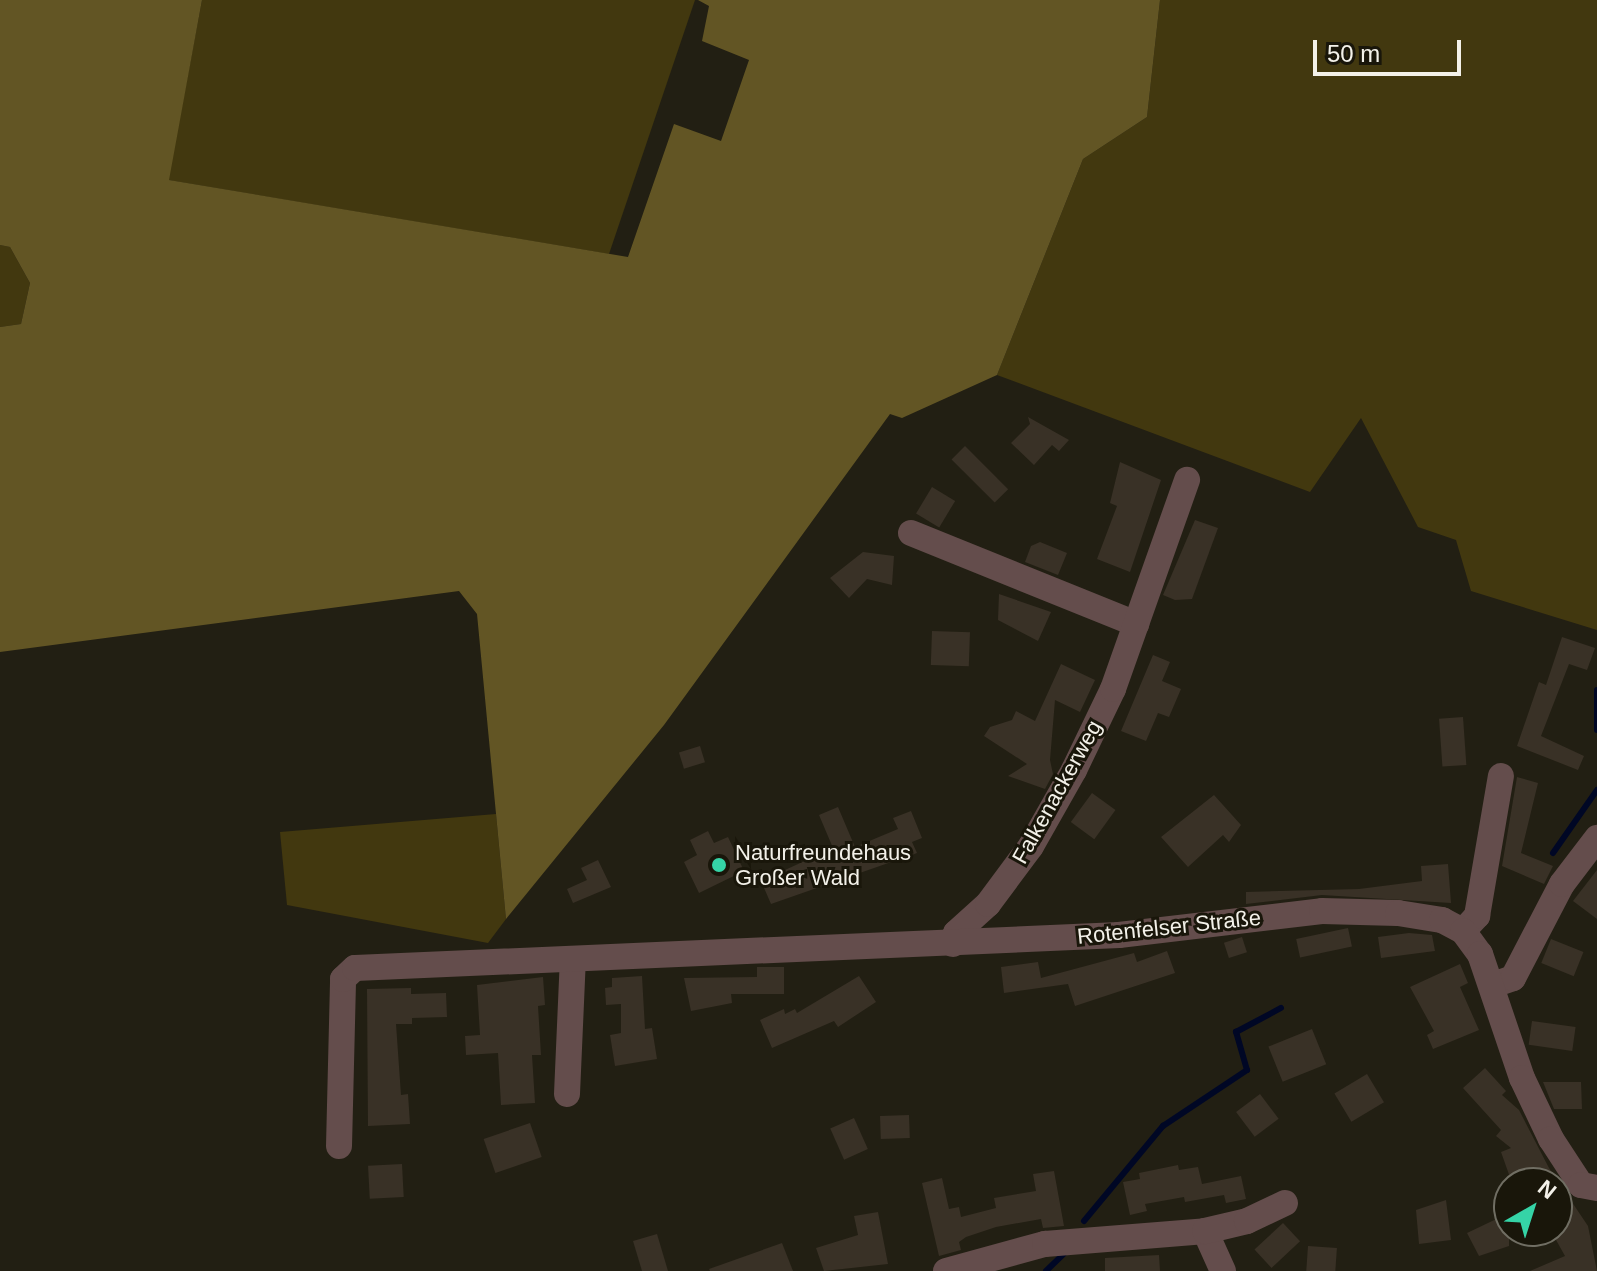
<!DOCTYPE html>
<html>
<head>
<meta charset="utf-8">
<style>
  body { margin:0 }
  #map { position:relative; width:1597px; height:1271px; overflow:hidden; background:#221f13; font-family:Arial,sans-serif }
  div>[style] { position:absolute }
  .green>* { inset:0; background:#42380f }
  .forest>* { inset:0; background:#625524 }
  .stream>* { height:6px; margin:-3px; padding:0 3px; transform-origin:3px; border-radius:3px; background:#000725 }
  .building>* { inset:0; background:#393126; transform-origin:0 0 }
  .minor>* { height:26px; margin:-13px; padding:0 13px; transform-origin:13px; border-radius:13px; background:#644d4c }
  .dots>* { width:22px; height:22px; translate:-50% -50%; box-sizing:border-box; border:4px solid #19160a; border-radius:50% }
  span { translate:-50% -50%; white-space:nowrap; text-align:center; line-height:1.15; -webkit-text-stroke:6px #19160a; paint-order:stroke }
  .street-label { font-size:22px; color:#f3f1e9 }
  .poi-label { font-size:22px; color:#f3f1e9 }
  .left { translate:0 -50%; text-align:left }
  .north { position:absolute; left:1493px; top:1167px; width:80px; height:80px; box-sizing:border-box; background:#19160a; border:2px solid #706e63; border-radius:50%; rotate:39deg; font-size:22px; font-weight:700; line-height:32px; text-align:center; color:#f3f1e9 }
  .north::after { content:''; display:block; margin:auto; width:28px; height:36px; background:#35d4a7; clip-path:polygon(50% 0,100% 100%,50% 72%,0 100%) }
  .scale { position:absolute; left:1313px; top:40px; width:148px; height:36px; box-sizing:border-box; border:4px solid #f3f1e9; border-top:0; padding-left:10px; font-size:24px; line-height:28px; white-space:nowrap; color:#f3f1e9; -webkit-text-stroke:6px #19160a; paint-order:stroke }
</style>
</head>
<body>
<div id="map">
  <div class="green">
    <div style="clip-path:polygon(202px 0,695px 0,609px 254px,168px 180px)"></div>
    <div style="clip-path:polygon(1160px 0,1597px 0,1597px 630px,1471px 591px,1456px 540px,1418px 527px,1361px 418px,1310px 492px,997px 375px,1083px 159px,1147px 117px)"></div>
    <div style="clip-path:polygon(0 245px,10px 247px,30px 283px,21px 324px,0 327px)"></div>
    <div style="clip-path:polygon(496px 814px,506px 919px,488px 943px,287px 905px,280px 832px)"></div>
  </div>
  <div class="forest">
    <div style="clip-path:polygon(0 0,202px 0,169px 180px,628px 257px,674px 124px,721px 141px,749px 60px,702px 41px,709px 6px,698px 0,1160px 0,1147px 117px,1083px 159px,997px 375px,902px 418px,890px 414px,664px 725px,506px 919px,477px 614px,459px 591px,0 652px,0 327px,21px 324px,30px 283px,10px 247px,0 245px)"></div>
  </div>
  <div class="stream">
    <div style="left:1597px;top:690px;width:40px;rotate:90deg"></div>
    <div style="left:1553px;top:853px;width:77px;rotate:-55.1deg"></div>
    <div style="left:1084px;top:1221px;width:124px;rotate:-50.3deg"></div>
    <div style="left:1163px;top:1126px;width:101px;rotate:-33.7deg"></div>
    <div style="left:1247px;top:1070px;width:40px;rotate:-106deg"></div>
    <div style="left:1236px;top:1032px;width:51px;rotate:-28.1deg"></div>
    <div style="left:1046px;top:1271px;width:30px;rotate:-44deg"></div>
  </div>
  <div class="building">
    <div style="clip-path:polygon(1028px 417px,1069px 440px,1059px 451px,1052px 445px,1034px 465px,1011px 443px,1030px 424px)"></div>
    <div style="left:965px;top:446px;width:61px;height:19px;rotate:45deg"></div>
    <div style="clip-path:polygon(1120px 462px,1161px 480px,1130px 572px,1097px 559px,1117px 506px,1110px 503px)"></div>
    <div style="left:932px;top:487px;width:27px;height:31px;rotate:31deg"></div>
    <div style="clip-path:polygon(1195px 520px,1218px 528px,1192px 599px,1175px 600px,1163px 595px)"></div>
    <div style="clip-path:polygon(1040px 542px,1067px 553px,1058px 575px,1025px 562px,1031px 546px)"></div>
    <div style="clip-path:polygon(863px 552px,894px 556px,892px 585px,867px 579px,849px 598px,830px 578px)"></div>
    <div style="clip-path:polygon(999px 594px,1051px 612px,1038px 641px,998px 620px)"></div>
    <div style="left:932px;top:631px;width:38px;height:34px;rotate:2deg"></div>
    <div style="clip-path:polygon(1562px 637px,1595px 648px,1587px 670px,1569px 664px,1541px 736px,1584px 756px,1578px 770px,1517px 746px,1539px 682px,1546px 685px)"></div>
    <div style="clip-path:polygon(1153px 655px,1170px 662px,1162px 681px,1181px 689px,1169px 717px,1158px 713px,1146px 741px,1121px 731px)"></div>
    <div style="clip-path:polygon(1061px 664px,1095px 680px,1080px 712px,1055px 700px,1050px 760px,1053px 774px,1045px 789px,1008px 776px,1027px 764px,984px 736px,990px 727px,1012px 720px,1016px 711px,1035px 721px)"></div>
    <div style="left:1463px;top:717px;width:48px;height:24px;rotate:86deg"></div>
    <div style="left:700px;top:746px;width:17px;height:22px;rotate:73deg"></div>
    <div style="clip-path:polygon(1517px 777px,1538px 783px,1521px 853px,1553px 866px,1544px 884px,1502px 866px)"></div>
    <div style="left:1092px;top:793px;width:29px;height:36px;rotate:36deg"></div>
    <div style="clip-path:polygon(1214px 795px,1241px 825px,1229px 842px,1223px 835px,1188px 867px,1161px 837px)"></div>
    <div style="clip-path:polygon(838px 807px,855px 847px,898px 829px,893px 818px,911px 811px,922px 838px,912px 842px,917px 853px,771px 904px,761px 881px,833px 848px,819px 815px)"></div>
    <div style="clip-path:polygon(708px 831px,714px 843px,728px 837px,744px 871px,699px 893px,684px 862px,697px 855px,690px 840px)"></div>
    <div style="clip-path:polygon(598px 860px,611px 887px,573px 903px,567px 889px,587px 880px,581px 868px)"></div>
    <div style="clip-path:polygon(1448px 864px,1451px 903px,1322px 895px,1246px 904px,1246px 892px,1359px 889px,1422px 881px,1421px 866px)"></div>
    <div style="clip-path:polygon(1597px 870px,1597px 919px,1573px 901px)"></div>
    <div style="left:1348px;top:928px;width:19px;height:53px;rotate:78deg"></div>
    <div style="clip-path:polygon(1409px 933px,1432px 935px,1435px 951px,1381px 958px,1378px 937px)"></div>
    <div style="left:1242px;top:937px;width:16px;height:19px;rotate:72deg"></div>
    <div style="left:1551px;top:939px;width:35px;height:26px;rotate:22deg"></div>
    <div style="clip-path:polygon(1167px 951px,1175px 973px,1075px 1006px,1068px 984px,1004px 993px,1001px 967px,1038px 962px,1041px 978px,1134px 953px,1137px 962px)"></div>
    <div style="clip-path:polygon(1460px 964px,1468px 983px,1460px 987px,1479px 1030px,1433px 1049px,1427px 1035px,1434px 1031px,1410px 987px)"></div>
    <div style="clip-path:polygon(757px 967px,784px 967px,784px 994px,731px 994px,732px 1003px,691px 1011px,684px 978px,757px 977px)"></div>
    <div style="clip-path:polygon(642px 976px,645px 1029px,652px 1028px,657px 1059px,615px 1066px,610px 1035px,621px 1033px,621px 1004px,606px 1005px,605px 988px,612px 987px,612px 978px)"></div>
    <div style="clip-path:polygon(859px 976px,876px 1002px,838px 1027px,834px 1021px,772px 1048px,760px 1020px,784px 1009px,785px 1014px,795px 1009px,797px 1013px)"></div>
    <div style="clip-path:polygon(543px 977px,545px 1005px,538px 1006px,541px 1055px,532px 1055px,535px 1103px,501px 1105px,498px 1053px,466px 1055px,465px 1036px,480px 1035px,477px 985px)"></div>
    <div style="clip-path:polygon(411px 988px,411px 994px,446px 993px,447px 1017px,412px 1018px,412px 1024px,396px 1024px,401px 1095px,408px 1094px,410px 1124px,368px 1126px,367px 989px)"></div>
    <div style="left:1532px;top:1021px;width:44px;height:24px;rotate:8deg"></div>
    <div style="left:1312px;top:1029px;width:38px;height:47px;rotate:68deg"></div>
    <div style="clip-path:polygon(1485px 1068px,1506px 1091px,1502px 1095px,1519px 1110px,1549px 1168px,1588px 1226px,1597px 1271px,1530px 1271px,1565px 1256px,1551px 1231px,1557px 1231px,1557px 1183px,1512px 1183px,1501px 1152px,1511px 1148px,1496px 1136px,1501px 1130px,1463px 1088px)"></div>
    <div style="left:1367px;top:1074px;width:33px;height:38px;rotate:59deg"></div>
    <div style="clip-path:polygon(1543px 1082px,1581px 1082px,1582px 1109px,1554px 1109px)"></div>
    <div style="left:1260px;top:1094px;width:31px;height:30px;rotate:53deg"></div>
    <div style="left:909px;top:1115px;width:23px;height:29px;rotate:88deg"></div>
    <div style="left:854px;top:1118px;width:34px;height:26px;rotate:66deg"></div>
    <div style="left:530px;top:1123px;width:36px;height:49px;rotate:71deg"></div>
    <div style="left:402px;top:1164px;width:33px;height:34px;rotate:87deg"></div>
    <div style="clip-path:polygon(1178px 1165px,1179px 1170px,1198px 1167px,1202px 1184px,1241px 1176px,1246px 1199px,1226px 1203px,1224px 1195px,1185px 1202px,1184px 1197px,1145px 1204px,1147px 1211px,1130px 1215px,1123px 1182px,1140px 1179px,1139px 1173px)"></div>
    <div style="clip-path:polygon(1054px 1171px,1064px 1226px,1043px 1228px,1041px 1219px,996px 1227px,966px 1237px,959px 1242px,961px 1250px,939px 1256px,922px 1183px,942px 1178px,949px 1209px,959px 1207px,961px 1217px,996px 1208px,994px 1198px,1036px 1191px,1033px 1174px)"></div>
    <div style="clip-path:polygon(1446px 1200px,1451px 1240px,1419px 1244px,1416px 1210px)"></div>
    <div style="clip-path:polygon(878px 1212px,888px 1264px,824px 1271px,816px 1248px,858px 1235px,854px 1216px)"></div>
    <div style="clip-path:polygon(1509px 1213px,1509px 1246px,1479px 1256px,1467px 1233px)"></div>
    <div style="left:1283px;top:1223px;width:25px;height:39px;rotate:47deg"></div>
    <div style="clip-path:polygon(657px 1234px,668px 1271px,642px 1271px,633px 1241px)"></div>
    <div style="clip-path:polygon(782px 1243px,793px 1271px,710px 1271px,709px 1269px)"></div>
    <div style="left:1308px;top:1246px;width:29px;height:25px;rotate:4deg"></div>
    <div style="clip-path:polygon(1159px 1255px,1160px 1271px,1105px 1271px,1105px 1258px)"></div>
  </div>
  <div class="minor">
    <div style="left:911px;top:533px;width:243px;rotate:22deg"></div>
    <div style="left:1463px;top:931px;width:21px;rotate:-47deg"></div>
    <div style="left:1477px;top:916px;width:142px;rotate:-80.3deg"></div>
    <div style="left:953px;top:944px;width:11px;rotate:-75deg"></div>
    <div style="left:956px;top:933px;width:43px;rotate:-42.2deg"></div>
    <div style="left:988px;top:904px;width:72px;rotate:-53.4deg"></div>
    <div style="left:1031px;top:846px;width:87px;rotate:-60.5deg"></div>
    <div style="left:1074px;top:770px;width:90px;rotate:-64.3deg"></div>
    <div style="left:1113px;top:689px;width:222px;rotate:-70.5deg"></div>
    <div style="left:1493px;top:985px;width:21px;rotate:-19deg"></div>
    <div style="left:1513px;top:978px;width:106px;rotate:-62.5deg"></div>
    <div style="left:1562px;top:884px;width:58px;rotate:-52.7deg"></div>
    <div style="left:567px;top:1094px;width:135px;rotate:-87.5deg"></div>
    <div style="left:339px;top:1146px;width:167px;rotate:-88.6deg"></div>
    <div style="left:343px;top:979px;width:16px;rotate:-43deg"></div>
    <div style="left:355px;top:968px;width:765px;rotate:-2.47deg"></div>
    <div style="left:1119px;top:935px;width:204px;rotate:-6.7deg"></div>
    <div style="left:1322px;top:911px;width:76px;rotate:1.5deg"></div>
    <div style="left:1398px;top:913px;width:45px;rotate:9deg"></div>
    <div style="left:1442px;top:920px;width:24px;rotate:28deg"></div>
    <div style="left:1463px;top:931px;width:29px;rotate:54deg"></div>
    <div style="left:1480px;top:954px;width:131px;rotate:71.3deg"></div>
    <div style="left:1522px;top:1078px;width:68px;rotate:64.6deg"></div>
    <div style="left:1551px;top:1139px;width:55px;rotate:56.9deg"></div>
    <div style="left:1581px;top:1185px;width:16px;rotate:11deg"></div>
    <div style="left:1205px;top:1231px;width:44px;rotate:65.8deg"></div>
    <div style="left:946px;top:1271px;width:103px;rotate:-15.3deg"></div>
    <div style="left:1045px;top:1244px;width:161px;rotate:-4.6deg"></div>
    <div style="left:1205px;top:1231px;width:43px;rotate:-13.4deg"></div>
    <div style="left:1247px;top:1221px;width:42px;rotate:-25.3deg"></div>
  </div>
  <div class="dots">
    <div style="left:719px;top:865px;background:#35d4a7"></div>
  </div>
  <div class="street-label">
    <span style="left:1057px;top:792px;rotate:-61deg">Falkenackerweg</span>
    <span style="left:1169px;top:927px;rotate:-6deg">Rotenfelser Straße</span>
  </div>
  <div class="poi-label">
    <span class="left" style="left:735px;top:865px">Naturfreundehaus<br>Großer Wald</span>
  </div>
  <div class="north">N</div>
  <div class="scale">50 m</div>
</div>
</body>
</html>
